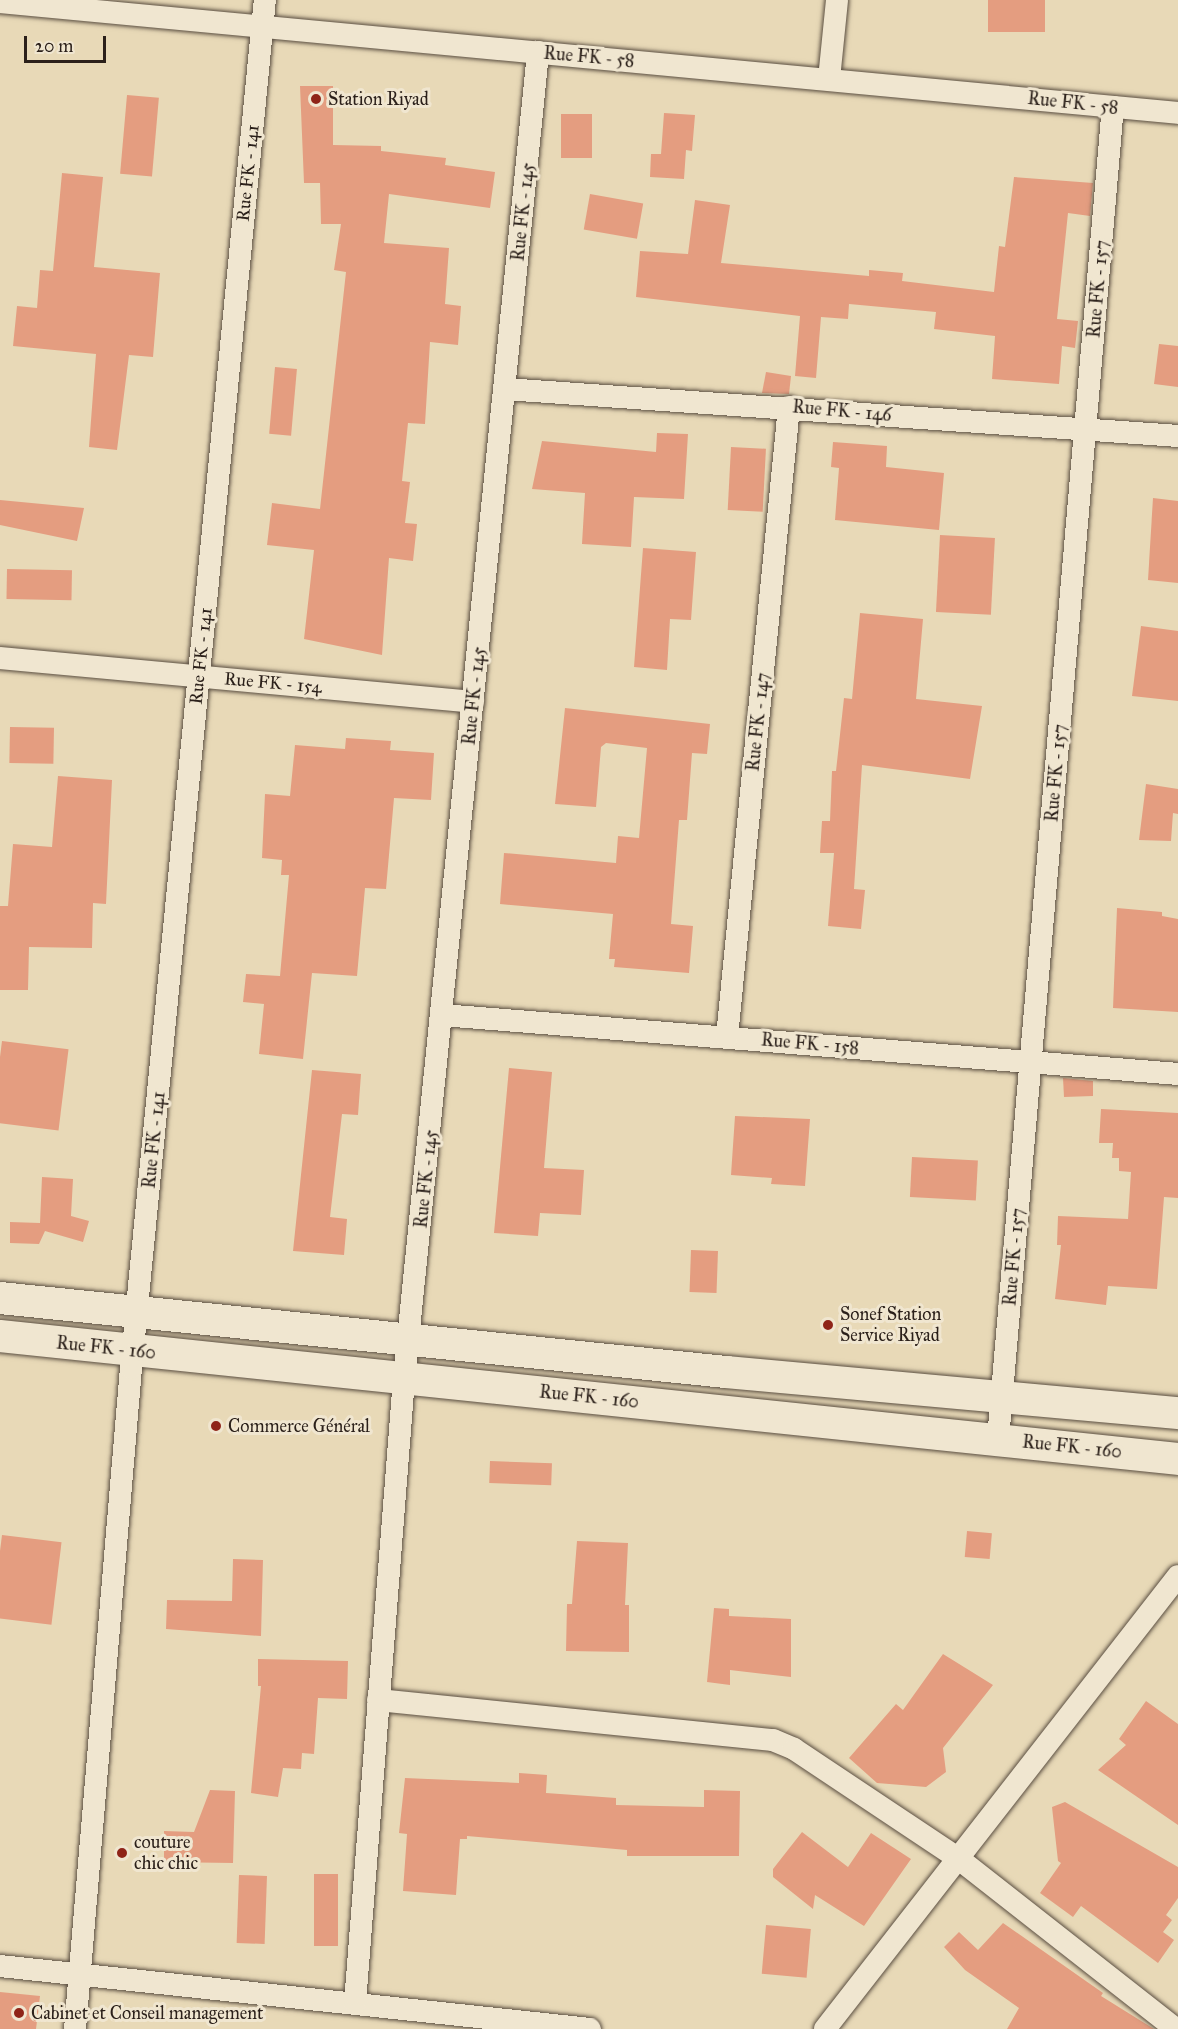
<!DOCTYPE html>
<html>
<head>
<meta charset="utf-8">
<style>
  body { margin:0 }
  #map { position:relative; width:1178px; height:2029px; overflow:hidden; background:#e8d9b7; font-family:"IM FELL Great Primer",serif }
  div>[style] { position:absolute }
  .building>* { inset:0; background:#e49d80; transform-origin:0 0 }
  .roads { filter:drop-shadow(0 0 2px #5a4e41) drop-shadow(0 0 2px #5a4e41) }
  .minor>* { height:22px; margin:-11px; padding:0 11px; transform-origin:11px; border-radius:11px; background:#f0e6d0 }
  .secondary>* { height:32px; margin:-16px; padding:0 16px; transform-origin:16px; border-radius:16px; background:#f0e6d0 }
  .dots>* { width:16px; height:16px; translate:-50% -50%; box-sizing:border-box; border:3px solid #f0e6d0; border-radius:50% }
  span { translate:-50% -50%; white-space:nowrap; text-align:center; line-height:1.15; -webkit-text-stroke:6px #f0e6d0; paint-order:stroke }
  .street-label { font-size:18px; color:#2b201a }
  .poi-label { font-size:18px; color:#2b201a }
  .left { translate:0 -50%; text-align:left }
  .scale { position:absolute; left:24px; top:36px; width:82px; height:27px; box-sizing:border-box; border:3px solid #2b201a; border-top:0; padding-left:8px; font-size:18px; line-height:21px; white-space:nowrap; color:#2b201a; -webkit-text-stroke:4px #f0e6d0; paint-order:stroke }
</style>
</head>
<body>
<div id="map">
  <div class="building">
    <div style="left:988px;top:0;width:57px;height:32px"></div>
    <div style="clip-path:polygon(300px 86px,333px 86px,333px 145px,381px 146px,381px 151px,446px 158px,445px 165px,495px 172px,490px 208px,389px 194px,384px 243px,449px 248px,445px 304px,461px 306px,458px 345px,430px 342px,425px 424px,408px 423px,402px 481px,410px 482px,405px 523px,417px 524px,413px 561px,389px 558px,382px 655px,304px 639px,314px 550px,267px 545px,272px 503px,320px 509px,346px 272px,334px 270px,341px 224px,321px 224px,320px 183px,304px 183px)"></div>
    <div style="left:127px;top:95px;width:32px;height:79px;rotate:5deg"></div>
    <div style="clip-path:polygon(664px 113px,695px 115px,692px 151px,686px 150px,684px 179px,650px 177px,651px 154px,661px 154px)"></div>
    <div style="left:561px;top:114px;width:31px;height:44px"></div>
    <div style="clip-path:polygon(62px 173px,103px 177px,94px 267px,160px 273px,153px 357px,129px 355px,117px 450px,89px 447px,96px 354px,13px 346px,17px 306px,37px 308px,40px 270px,53px 271px)"></div>
    <div style="clip-path:polygon(1014px 177px,1093px 183px,1090px 216px,1068px 213px,1057px 319px,1078px 321px,1075px 348px,1062px 346px,1059px 384px,992px 379px,995px 336px,934px 329px,936px 312px,849px 304px,848px 319px,821px 317px,816px 378px,795px 376px,800px 316px,636px 297px,640px 251px,688px 254px,695px 200px,730px 205px,721px 263px,869px 276px,869px 270px,903px 273px,902px 281px,994px 292px,999px 246px,1005px 247px)"></div>
    <div style="left:590px;top:194px;width:54px;height:36px;rotate:10deg"></div>
    <div style="clip-path:polygon(1159px 344px,1178px 346px,1178px 387px,1154px 384px)"></div>
    <div style="left:275px;top:367px;width:22px;height:67px;rotate:5deg"></div>
    <div style="clip-path:polygon(766px 372px,791px 376px,789px 394px,762px 393px)"></div>
    <div style="clip-path:polygon(657px 433px,688px 434px,684px 499px,634px 497px,631px 547px,582px 544px,585px 493px,532px 489px,542px 441px,656px 452px)"></div>
    <div style="clip-path:polygon(833px 442px,887px 446px,886px 467px,944px 473px,939px 530px,835px 520px,839px 468px,831px 467px)"></div>
    <div style="left:731px;top:447px;width:35px;height:63px;rotate:3deg"></div>
    <div style="clip-path:polygon(1153px 498px,1178px 501px,1178px 583px,1148px 580px)"></div>
    <div style="clip-path:polygon(0 500px,84px 508px,77px 541px,0 525px)"></div>
    <div style="left:940px;top:535px;width:55px;height:77px;rotate:3deg"></div>
    <div style="clip-path:polygon(643px 548px,696px 552px,691px 620px,670px 619px,667px 670px,634px 667px)"></div>
    <div style="left:7px;top:569px;width:65px;height:30px;rotate:1deg"></div>
    <div style="clip-path:polygon(860px 613px,923px 619px,916px 699px,982px 706px,970px 779px,862px 765px,854px 889px,865px 890px,861px 929px,828px 926px,834px 853px,820px 853px,822px 821px,830px 821px,832px 771px,836px 771px,844px 698px,852px 699px)"></div>
    <div style="clip-path:polygon(1141px 626px,1178px 631px,1178px 701px,1132px 696px)"></div>
    <div style="clip-path:polygon(565px 708px,710px 724px,707px 754px,692px 753px,687px 820px,679px 820px,671px 924px,693px 926px,689px 973px,614px 967px,615px 959px,609px 959px,613px 914px,500px 904px,504px 853px,616px 863px,618px 836px,639px 838px,647px 748px,606px 743px,601px 747px,596px 807px,555px 804px)"></div>
    <div style="left:10px;top:727px;width:44px;height:36px;rotate:1deg"></div>
    <div style="clip-path:polygon(346px 738px,391px 741px,390px 750px,434px 753px,431px 800px,394px 798px,386px 889px,365px 888px,357px 976px,312px 973px,303px 1059px,259px 1054px,264px 1004px,243px 1002px,246px 974px,280px 976px,289px 875px,281px 875px,282px 860px,262px 858px,265px 794px,290px 796px,295px 745px,345px 749px)"></div>
    <div style="clip-path:polygon(58px 776px,112px 780px,106px 904px,93px 903px,92px 948px,29px 947px,28px 990px,0 990px,0 906px,8px 906px,13px 844px,52px 847px)"></div>
    <div style="clip-path:polygon(1146px 784px,1178px 789px,1178px 814px,1173px 813px,1171px 841px,1139px 840px)"></div>
    <div style="clip-path:polygon(1117px 908px,1162px 912px,1162px 916px,1178px 919px,1178px 1012px,1113px 1008px)"></div>
    <div style="left:2px;top:1041px;width:67px;height:82px;rotate:7deg"></div>
    <div style="clip-path:polygon(509px 1068px,552px 1072px,544px 1168px,584px 1170px,581px 1215px,540px 1213px,538px 1236px,494px 1233px)"></div>
    <div style="clip-path:polygon(312px 1070px,361px 1074px,358px 1115px,342px 1114px,330px 1217px,347px 1219px,344px 1255px,293px 1251px)"></div>
    <div style="clip-path:polygon(1063px 1078px,1093px 1081px,1093px 1096px,1064px 1097px)"></div>
    <div style="clip-path:polygon(1101px 1109px,1178px 1113px,1178px 1198px,1164px 1197px,1157px 1289px,1108px 1286px,1106px 1305px,1055px 1299px,1061px 1245px,1057px 1245px,1058px 1216px,1128px 1219px,1131px 1172px,1119px 1171px,1119px 1158px,1112px 1158px,1113px 1143px,1099px 1143px)"></div>
    <div style="clip-path:polygon(735px 1116px,810px 1119px,805px 1186px,771px 1184px,772px 1178px,731px 1175px)"></div>
    <div style="left:912px;top:1157px;width:66px;height:40px;rotate:3deg"></div>
    <div style="clip-path:polygon(42px 1177px,73px 1179px,71px 1216px,89px 1221px,83px 1242px,45px 1231px,39px 1244px,10px 1243px,10px 1222px,40px 1223px)"></div>
    <div style="left:691px;top:1250px;width:27px;height:42px;rotate:2deg"></div>
    <div style="left:490px;top:1461px;width:62px;height:22px;rotate:2deg"></div>
    <div style="left:967px;top:1531px;width:25px;height:26px;rotate:5deg"></div>
    <div style="left:2px;top:1535px;width:60px;height:83px;rotate:7deg"></div>
    <div style="clip-path:polygon(577px 1541px,628px 1543px,625px 1605px,629px 1605px,629px 1652px,566px 1651px,567px 1604px,572px 1604px)"></div>
    <div style="clip-path:polygon(233px 1559px,263px 1560px,261px 1636px,166px 1629px,167px 1600px,232px 1601px)"></div>
    <div style="clip-path:polygon(714px 1608px,729px 1609px,729px 1616px,791px 1619px,791px 1677px,730px 1670px,730px 1685px,707px 1682px)"></div>
    <div style="clip-path:polygon(943px 1654px,993px 1685px,943px 1748px,946px 1772px,926px 1787px,877px 1783px,849px 1758px,896px 1704px,903px 1710px)"></div>
    <div style="clip-path:polygon(258px 1659px,348px 1661px,347px 1699px,318px 1698px,314px 1754px,302px 1753px,301px 1769px,283px 1768px,278px 1797px,251px 1793px,261px 1686px,258px 1686px)"></div>
    <div style="clip-path:polygon(1146px 1701px,1178px 1724px,1178px 1825px,1098px 1770px,1126px 1745px,1119px 1739px)"></div>
    <div style="clip-path:polygon(519px 1773px,547px 1775px,546px 1793px,616px 1798px,616px 1805px,704px 1807px,704px 1790px,740px 1791px,739px 1856px,627px 1856px,627px 1850px,467px 1836px,467px 1839px,460px 1839px,456px 1895px,403px 1891px,407px 1834px,399px 1833px,405px 1778px,519px 1783px)"></div>
    <div style="clip-path:polygon(210px 1790px,235px 1791px,233px 1863px,164px 1862px,164px 1831px,194px 1832px)"></div>
    <div style="clip-path:polygon(1065px 1802px,1178px 1867px,1178px 1898px,1166px 1915px,1172px 1920px,1163px 1932px,1174px 1940px,1158px 1963px,1081px 1906px,1073px 1917px,1040px 1893px,1061px 1863px,1058px 1861px,1052px 1807px)"></div>
    <div style="clip-path:polygon(802px 1832px,848px 1867px,871px 1833px,911px 1859px,864px 1926px,815px 1895px,813px 1909px,773px 1877px,773px 1869px)"></div>
    <div style="left:314px;top:1874px;width:24px;height:72px"></div>
    <div style="left:239px;top:1875px;width:28px;height:68px;rotate:2deg"></div>
    <div style="clip-path:polygon(1003px 1923px,1103px 1993px,1101px 1996px,1154px 2029px,1007px 2029px,1019px 2008px,965px 1970px,944px 1947px,959px 1932px,978px 1950px)"></div>
    <div style="left:766px;top:1925px;width:45px;height:49px;rotate:5deg"></div>
    <div style="clip-path:polygon(0 1992px,40px 1996px,36px 2029px,0 2029px)"></div>
  </div>
  <div class="roads">
    <div class="minor">
      <div style="left:0;top:2px;width:1183px;rotate:5.38deg"></div>
      <div style="left:829px;top:79px;width:79px;rotate:-84.2deg"></div>
      <div style="left:505px;top:389px;width:675px;rotate:3.99deg"></div>
      <div style="left:0;top:658px;width:475px;rotate:5.3deg"></div>
      <div style="left:442px;top:1015px;width:738px;rotate:4.58deg"></div>
      <div style="left:727px;top:1037px;width:633px;rotate:-84.38deg"></div>
      <div style="left:998px;top:1439px;width:1337px;rotate:-85.07deg"></div>
      <div style="left:378px;top:1700px;width:397px;rotate:5.8deg"></div>
      <div style="left:773px;top:1740px;width:23px;rotate:23deg"></div>
      <div style="left:794px;top:1749px;width:198px;rotate:33.7deg"></div>
      <div style="left:959px;top:1859px;width:276px;rotate:38.1deg"></div>
      <div style="left:0;top:1966px;width:593px;rotate:6.09deg"></div>
      <div style="left:355px;top:2003px;width:626px;rotate:-85.51deg"></div>
      <div style="left:404px;top:1379px;width:1334px;rotate:-84.23deg"></div>
      <div style="left:75px;top:2029px;width:663px;rotate:-85.16deg"></div>
      <div style="left:131px;top:1368px;width:1375px;rotate:-84.41deg"></div>
      <div style="left:825px;top:2029px;width:574px;rotate:-52.07deg"></div>
    </div>
    <div class="secondary">
      <div style="left:0;top:1298px;width:730px;rotate:5.82deg"></div>
      <div style="left:726px;top:1372px;width:454px;rotate:5.2deg"></div>
      <div style="left:0;top:1336px;width:1184px;rotate:5.96deg"></div>
    </div>
  </div>
  <div class="dots">
    <div style="left:316px;top:99px;background:#8f2418"></div>
    <div style="left:828px;top:1325px;background:#8f2418"></div>
    <div style="left:216px;top:1426px;background:#8f2418"></div>
    <div style="left:122px;top:1853px;background:#8f2418"></div>
    <div style="left:19px;top:2013px;background:#8f2418"></div>
  </div>
  <div class="street-label">
    <span style="left:589px;top:57px;rotate:5deg">Rue FK - 58</span>
    <span style="left:1073px;top:103px;rotate:6deg">Rue FK - 58</span>
    <span style="left:248px;top:173px;rotate:-84deg">Rue FK - 141</span>
    <span style="left:523px;top:212px;rotate:-84deg">Rue FK - 145</span>
    <span style="left:1098px;top:289px;rotate:-85deg">Rue FK - 157</span>
    <span style="left:842px;top:411px;rotate:5deg">Rue FK - 146</span>
    <span style="left:201px;top:656px;rotate:-84deg">Rue FK - 141</span>
    <span style="left:273px;top:683px;rotate:5deg">Rue FK - 154</span>
    <span style="left:474px;top:696px;rotate:-84deg">Rue FK - 145</span>
    <span style="left:758px;top:722px;rotate:-84deg">Rue FK - 147</span>
    <span style="left:1056px;top:773px;rotate:-85deg">Rue FK - 157</span>
    <span style="left:810px;top:1044px;rotate:5deg">Rue FK - 158</span>
    <span style="left:154px;top:1140px;rotate:-84deg">Rue FK - 141</span>
    <span style="left:426px;top:1179px;rotate:-84deg">Rue FK - 145</span>
    <span style="left:1014px;top:1257px;rotate:-85deg">Rue FK - 157</span>
    <span style="left:106px;top:1348px;rotate:6deg">Rue FK - 160</span>
    <span style="left:589px;top:1397px;rotate:6deg">Rue FK - 160</span>
    <span style="left:1072px;top:1447px;rotate:6deg">Rue FK - 160</span>
  </div>
  <div class="poi-label">
    <span class="left" style="left:328px;top:99px">Station Riyad</span>
    <span class="left" style="left:840px;top:1325px">Sonef Station<br>Service Riyad</span>
    <span class="left" style="left:228px;top:1426px">Commerce Général</span>
    <span class="left" style="left:134px;top:1853px">couture<br>chic chic</span>
    <span class="left" style="left:31px;top:2013px">Cabinet et Conseil management</span>
  </div>
  <div class="scale">20 m</div>
</div>
</body>
</html>
